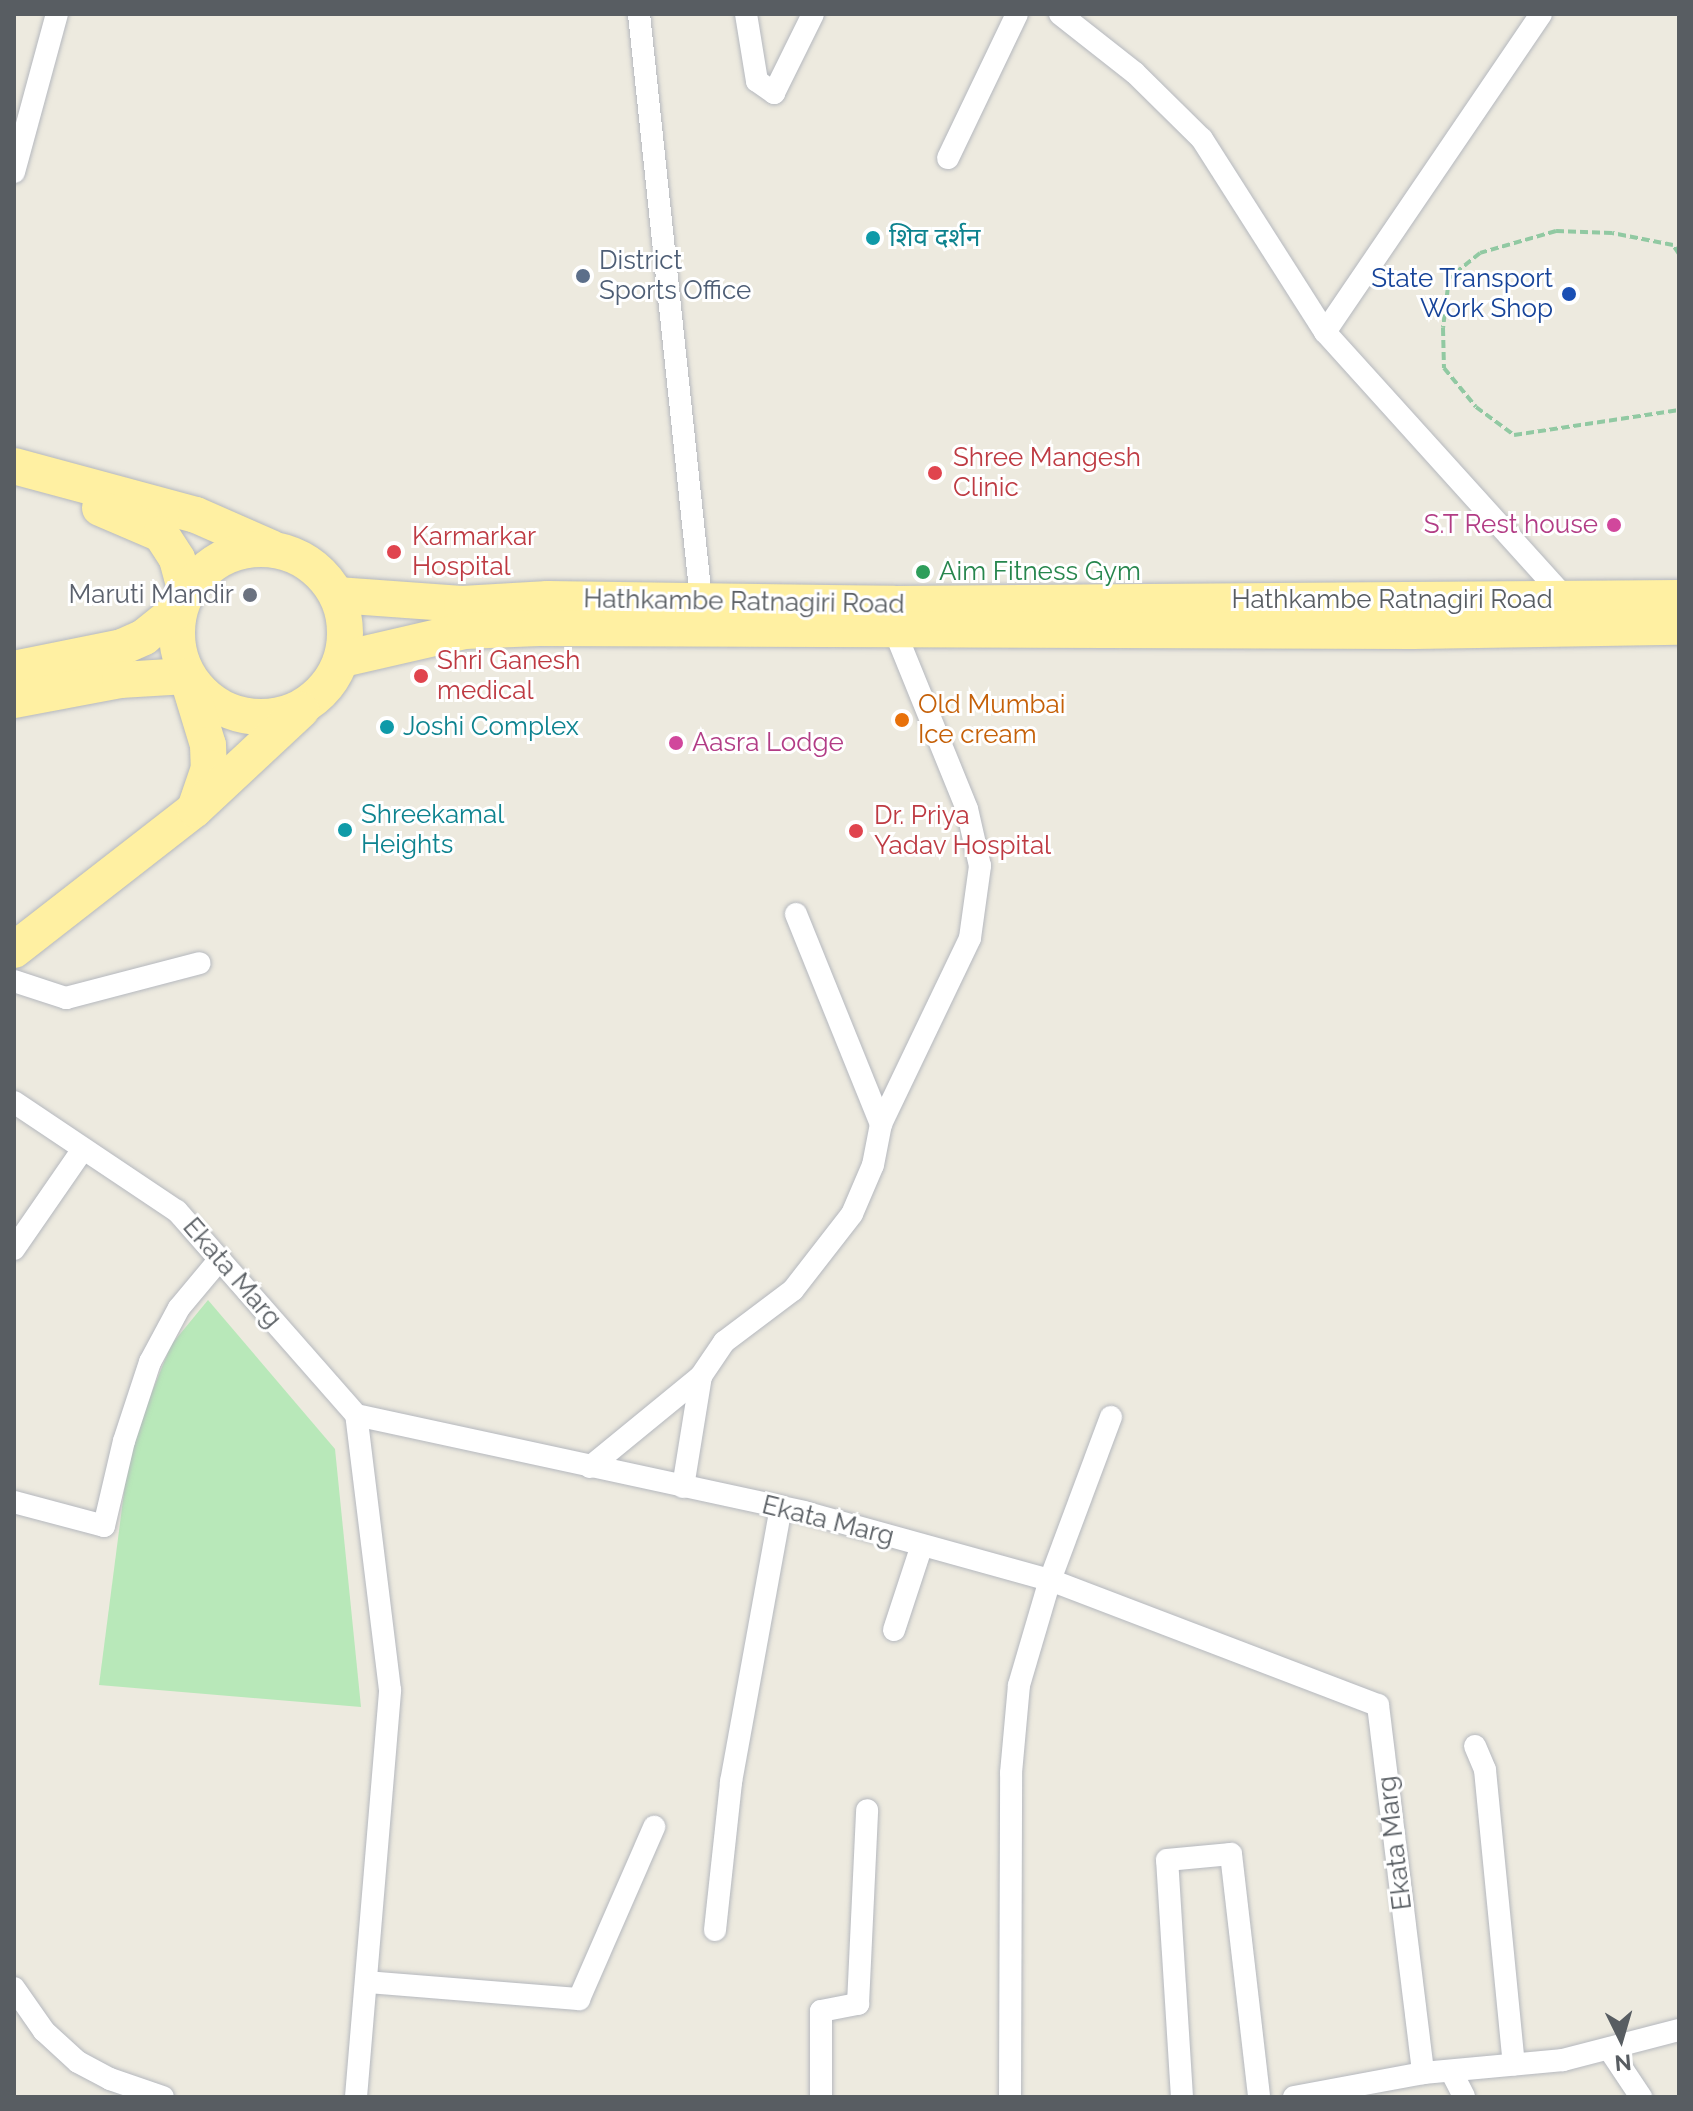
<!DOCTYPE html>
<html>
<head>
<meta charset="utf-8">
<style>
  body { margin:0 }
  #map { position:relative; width:1693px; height:2111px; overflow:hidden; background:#edeadf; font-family:Raleway,"Noto Sans Devanagari",sans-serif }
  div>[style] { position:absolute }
  .green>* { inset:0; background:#b8e8b9 }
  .path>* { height:4px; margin-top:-2px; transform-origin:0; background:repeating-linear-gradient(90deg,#91c9a2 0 8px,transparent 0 12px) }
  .roads { filter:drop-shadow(0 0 2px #b5b8be) drop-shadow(0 0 2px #b5b8be) }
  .minor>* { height:22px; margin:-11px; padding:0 11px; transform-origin:11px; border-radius:11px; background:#fff }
  .primary>* { height:36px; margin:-18px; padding:0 18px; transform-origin:18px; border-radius:18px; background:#fff0a2 }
  .primary>.ring { margin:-18px; padding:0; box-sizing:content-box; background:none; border:36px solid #fff0a2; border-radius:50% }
  .dots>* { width:22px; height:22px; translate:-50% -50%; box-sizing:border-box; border:4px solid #fff; border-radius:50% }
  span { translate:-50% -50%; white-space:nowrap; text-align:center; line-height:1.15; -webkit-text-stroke:6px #fff; paint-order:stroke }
  .culture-label { font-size:26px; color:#0d838f }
  .left { translate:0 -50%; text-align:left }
  .service-label { font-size:26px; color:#4e5e75 }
  .transit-label { font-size:26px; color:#164399 }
  .right { translate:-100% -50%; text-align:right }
  .health-label { font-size:26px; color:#be3a42 }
  .hotel-label { font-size:26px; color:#b23c85 }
  .leisure-label { font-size:26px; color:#27864d }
  .worship-label { font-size:26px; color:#5b616d }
  .street-label { font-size:26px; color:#585d62 }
  .food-label { font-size:26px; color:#c56008 }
  .frame { position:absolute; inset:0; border:16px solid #585d62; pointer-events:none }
  .north { position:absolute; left:1581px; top:1999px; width:80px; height:80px; -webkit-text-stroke:6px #fff; paint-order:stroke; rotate:175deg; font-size:22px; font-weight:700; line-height:32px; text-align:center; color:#585d62 }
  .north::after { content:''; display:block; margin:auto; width:28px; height:36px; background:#585d62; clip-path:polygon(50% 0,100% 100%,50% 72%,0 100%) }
</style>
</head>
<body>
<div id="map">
  <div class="green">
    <div style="clip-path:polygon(208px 1300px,335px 1449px,361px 1707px,99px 1685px,130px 1446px,171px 1345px)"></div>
  </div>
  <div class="path">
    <div style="left:1679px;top:254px;width:11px;rotate:-124deg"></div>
    <div style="left:1673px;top:245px;width:62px;rotate:-168.9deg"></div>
    <div style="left:1612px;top:233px;width:56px;rotate:-178deg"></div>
    <div style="left:1556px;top:231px;width:79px;rotate:163.9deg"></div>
    <div style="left:1480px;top:253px;width:40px;rotate:141deg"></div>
    <div style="left:1449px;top:278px;width:50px;rotate:96.8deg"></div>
    <div style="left:1443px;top:328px;width:40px;rotate:88.6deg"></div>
    <div style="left:1444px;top:368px;width:50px;rotate:50.6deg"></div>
    <div style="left:1476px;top:407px;width:47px;rotate:36.4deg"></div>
    <div style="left:1514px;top:435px;width:167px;rotate:-8.6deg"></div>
  </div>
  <div class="roads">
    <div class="minor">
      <div style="left:639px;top:14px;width:588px;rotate:83.95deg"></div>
      <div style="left:746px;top:14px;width:68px;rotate:80.7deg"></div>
      <div style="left:757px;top:81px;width:21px;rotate:35deg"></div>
      <div style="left:774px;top:93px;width:88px;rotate:-63.7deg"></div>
      <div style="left:1060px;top:14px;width:95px;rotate:38.2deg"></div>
      <div style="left:1135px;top:73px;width:94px;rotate:44.6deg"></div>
      <div style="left:1202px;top:139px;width:229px;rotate:57.5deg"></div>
      <div style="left:1325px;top:332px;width:360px;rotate:47.9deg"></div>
      <div style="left:1566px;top:599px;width:5px;rotate:90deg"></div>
      <div style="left:948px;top:158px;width:160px;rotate:-64.4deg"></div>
      <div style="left:14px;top:172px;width:164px;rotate:-74.8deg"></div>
      <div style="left:1325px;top:332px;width:384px;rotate:-55.8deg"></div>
      <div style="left:796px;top:914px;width:227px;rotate:68deg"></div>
      <div style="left:14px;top:981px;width:55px;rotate:18.1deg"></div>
      <div style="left:66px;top:998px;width:138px;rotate:-14.6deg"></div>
      <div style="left:14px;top:1102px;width:196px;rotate:33.8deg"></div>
      <div style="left:177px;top:1211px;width:271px;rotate:48.7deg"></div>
      <div style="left:356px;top:1415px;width:458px;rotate:12.2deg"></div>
      <div style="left:804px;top:1512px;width:255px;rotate:15.5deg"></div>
      <div style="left:1050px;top:1580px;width:351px;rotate:20.9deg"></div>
      <div style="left:1378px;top:1705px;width:371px;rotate:83deg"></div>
      <div style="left:14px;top:1249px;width:121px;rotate:-55.4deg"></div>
      <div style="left:590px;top:1467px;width:144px;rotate:-39.3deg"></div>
      <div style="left:701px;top:1376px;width:41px;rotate:-55.9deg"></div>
      <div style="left:724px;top:1342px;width:86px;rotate:-37deg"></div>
      <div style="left:793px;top:1290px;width:96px;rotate:-52.2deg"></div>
      <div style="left:852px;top:1214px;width:53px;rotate:-66.8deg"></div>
      <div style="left:873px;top:1165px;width:42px;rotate:-79deg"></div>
      <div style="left:881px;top:1124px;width:206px;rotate:-64.4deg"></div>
      <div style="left:970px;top:938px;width:73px;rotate:-82.1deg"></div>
      <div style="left:980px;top:866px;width:58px;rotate:-102.8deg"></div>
      <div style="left:967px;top:809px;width:194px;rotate:-112.1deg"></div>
      <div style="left:683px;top:1487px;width:112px;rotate:-80.8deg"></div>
      <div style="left:14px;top:1502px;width:93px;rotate:14.9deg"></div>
      <div style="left:104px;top:1526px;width:87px;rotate:-76.8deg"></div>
      <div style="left:124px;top:1441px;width:83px;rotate:-71.8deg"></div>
      <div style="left:150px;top:1362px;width:61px;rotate:-61.8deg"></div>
      <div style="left:179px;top:1308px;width:64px;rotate:-50.1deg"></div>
      <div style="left:894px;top:1630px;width:89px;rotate:-71.8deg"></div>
      <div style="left:1475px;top:1746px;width:26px;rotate:67deg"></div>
      <div style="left:1485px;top:1770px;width:296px;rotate:84.4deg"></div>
      <div style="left:715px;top:1930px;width:149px;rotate:-83.8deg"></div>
      <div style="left:731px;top:1782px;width:280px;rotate:-79.7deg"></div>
      <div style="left:367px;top:1982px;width:213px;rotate:4.6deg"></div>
      <div style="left:579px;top:1999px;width:188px;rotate:-66.4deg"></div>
      <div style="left:14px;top:1988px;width:52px;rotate:55.1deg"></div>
      <div style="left:44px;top:2031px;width:46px;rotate:42.4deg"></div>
      <div style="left:78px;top:2062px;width:36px;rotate:28deg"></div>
      <div style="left:110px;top:2079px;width:56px;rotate:18.8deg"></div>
      <div style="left:1609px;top:2049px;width:58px;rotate:56.3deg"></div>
      <div style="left:1451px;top:2071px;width:29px;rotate:63deg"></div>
      <div style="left:356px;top:2097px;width:408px;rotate:-85.2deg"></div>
      <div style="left:390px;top:1690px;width:277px;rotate:-97deg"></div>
      <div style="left:821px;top:2097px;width:86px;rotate:-90deg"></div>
      <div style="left:821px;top:2011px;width:38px;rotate:-11deg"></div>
      <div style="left:858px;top:2004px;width:194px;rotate:-87.3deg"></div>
      <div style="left:1010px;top:2097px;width:324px;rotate:-89.8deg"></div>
      <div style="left:1011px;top:1773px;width:88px;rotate:-84.8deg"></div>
      <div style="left:1019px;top:1685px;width:109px;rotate:-73.6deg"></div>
      <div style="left:1050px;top:1580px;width:174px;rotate:-69.5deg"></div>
      <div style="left:1182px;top:2097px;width:237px;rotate:-93.6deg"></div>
      <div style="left:1167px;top:1860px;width:64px;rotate:-5.4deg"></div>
      <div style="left:1231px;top:1854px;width:245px;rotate:83.4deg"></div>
      <div style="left:1294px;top:2097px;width:131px;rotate:-10.5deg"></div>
      <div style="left:1423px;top:2073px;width:141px;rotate:-5.3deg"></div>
      <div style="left:1563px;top:2060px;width:120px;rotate:-14.5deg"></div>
    </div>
    <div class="primary">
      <div style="left:14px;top:466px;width:188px;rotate:15.1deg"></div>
      <div style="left:196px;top:515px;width:82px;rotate:23.7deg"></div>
      <div style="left:100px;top:508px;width:66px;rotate:23.1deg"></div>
      <div style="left:161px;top:534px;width:30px;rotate:57deg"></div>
      <div style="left:177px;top:559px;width:34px;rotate:75deg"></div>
      <div class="ring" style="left:177px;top:549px;width:132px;height:132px"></div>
      <div style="left:337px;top:595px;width:125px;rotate:4.1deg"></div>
      <div style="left:462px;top:604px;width:86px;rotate:-3.3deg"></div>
      <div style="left:548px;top:599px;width:346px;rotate:0.8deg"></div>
      <div style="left:894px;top:604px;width:785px;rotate:-0.44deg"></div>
      <div style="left:343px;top:659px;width:124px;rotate:-13deg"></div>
      <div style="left:464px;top:631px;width:75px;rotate:-2.3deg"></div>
      <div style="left:539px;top:628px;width:874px;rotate:0.2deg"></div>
      <div style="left:1413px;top:631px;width:266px;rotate:-0.9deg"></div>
      <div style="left:14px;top:669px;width:110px;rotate:-11.5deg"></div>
      <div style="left:122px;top:647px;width:24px;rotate:-24deg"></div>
      <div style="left:144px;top:637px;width:45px;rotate:-38.7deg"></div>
      <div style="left:14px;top:700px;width:108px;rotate:-10.7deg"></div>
      <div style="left:120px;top:680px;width:67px;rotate:-3.4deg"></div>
      <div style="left:187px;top:676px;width:72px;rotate:73.1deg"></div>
      <div style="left:208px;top:745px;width:23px;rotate:88deg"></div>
      <div style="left:209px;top:768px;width:43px;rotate:108.9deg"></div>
      <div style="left:14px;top:950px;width:229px;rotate:-37.9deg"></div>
      <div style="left:195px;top:809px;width:145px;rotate:-43deg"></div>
    </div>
  </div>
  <div class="dots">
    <div style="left:873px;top:238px;background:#0f9aa8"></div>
    <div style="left:583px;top:276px;background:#5c6f8a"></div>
    <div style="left:1569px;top:294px;background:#1a4fb4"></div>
    <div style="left:935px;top:473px;background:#e0444e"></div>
    <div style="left:1614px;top:525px;background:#d1479c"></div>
    <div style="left:394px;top:552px;background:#e0444e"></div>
    <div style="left:923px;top:572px;background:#2e9e5b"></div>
    <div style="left:250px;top:595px;background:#6b7280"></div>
    <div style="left:421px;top:676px;background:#e0444e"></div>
    <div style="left:902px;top:720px;background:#e8710a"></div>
    <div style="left:387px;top:727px;background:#0f9aa8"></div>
    <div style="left:676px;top:743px;background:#d1479c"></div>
    <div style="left:345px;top:830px;background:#0f9aa8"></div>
    <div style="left:856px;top:831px;background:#e0444e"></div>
  </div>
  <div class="culture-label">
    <span class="left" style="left:889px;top:238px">शिव दर्शन</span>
    <span class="left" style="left:403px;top:727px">Joshi Complex</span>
    <span class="left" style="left:361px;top:830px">Shreekamal<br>Heights</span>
  </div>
  <div class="service-label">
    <span class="left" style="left:599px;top:276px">District<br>Sports Office</span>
  </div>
  <div class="transit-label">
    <span class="right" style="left:1553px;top:294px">State Transport<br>Work Shop</span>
  </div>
  <div class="health-label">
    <span class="left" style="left:953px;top:473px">Shree Mangesh<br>Clinic</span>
    <span class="left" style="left:412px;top:552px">Karmarkar<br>Hospital</span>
    <span class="left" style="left:437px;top:676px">Shri Ganesh<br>medical</span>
    <span class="left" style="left:874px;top:831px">Dr. Priya<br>Yadav Hospital</span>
  </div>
  <div class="hotel-label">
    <span class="right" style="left:1598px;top:525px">S.T Rest house</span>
    <span class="left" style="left:692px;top:743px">Aasra Lodge</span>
  </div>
  <div class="leisure-label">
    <span class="left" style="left:939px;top:572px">Aim Fitness Gym</span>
  </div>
  <div class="worship-label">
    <span class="right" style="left:234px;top:595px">Maruti Mandir</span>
  </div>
  <div class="street-label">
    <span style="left:1392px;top:600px">Hathkambe Ratnagiri Road</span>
    <span style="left:744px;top:602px;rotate:1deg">Hathkambe Ratnagiri Road</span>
    <span style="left:232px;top:1273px;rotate:49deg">Ekata Marg</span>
    <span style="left:828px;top:1521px;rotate:14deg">Ekata Marg</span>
    <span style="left:1395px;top:1843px;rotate:-97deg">Ekata Marg</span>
  </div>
  <div class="food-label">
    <span class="left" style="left:918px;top:720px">Old Mumbai<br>Ice cream</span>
  </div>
  <div class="frame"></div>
  <div class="north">N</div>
</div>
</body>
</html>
